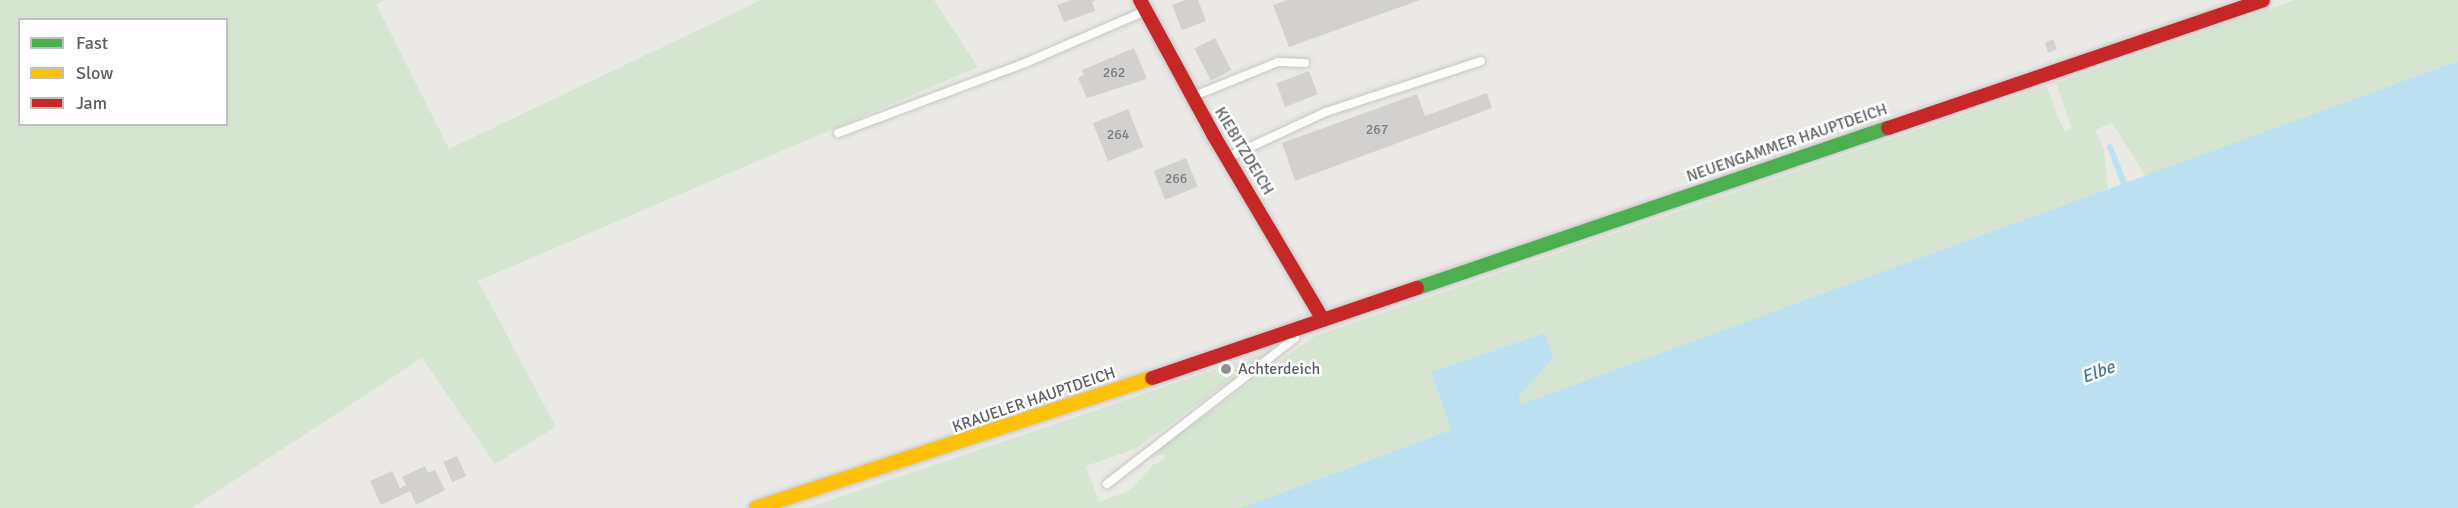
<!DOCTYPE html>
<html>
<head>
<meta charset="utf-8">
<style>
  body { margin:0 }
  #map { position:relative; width:2458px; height:508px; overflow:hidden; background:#ebe9e5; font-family:Signika,sans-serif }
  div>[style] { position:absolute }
  .green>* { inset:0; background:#d6e5d2 }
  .water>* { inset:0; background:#bde1f2 }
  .stream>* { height:6px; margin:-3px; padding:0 3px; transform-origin:3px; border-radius:3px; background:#bde1f2 }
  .building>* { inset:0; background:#d2d1cf; transform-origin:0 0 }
  .roads { filter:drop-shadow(0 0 2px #c7c6c6) drop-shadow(0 0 2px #c7c6c6) }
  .lane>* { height:8px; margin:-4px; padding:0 4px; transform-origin:4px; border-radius:4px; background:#fcfcfb }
  .fast>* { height:14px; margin:-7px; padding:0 7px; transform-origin:7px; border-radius:7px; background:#4caf50 }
  .slow>* { height:14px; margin:-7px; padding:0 7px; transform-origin:7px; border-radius:7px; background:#ffc107 }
  .jam>* { height:14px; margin:-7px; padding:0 7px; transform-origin:7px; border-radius:7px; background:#c62828 }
  .dots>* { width:16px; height:16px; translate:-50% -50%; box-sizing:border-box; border:3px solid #fff; border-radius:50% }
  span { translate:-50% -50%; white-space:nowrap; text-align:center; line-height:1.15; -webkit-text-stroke:5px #fff; paint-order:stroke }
  .number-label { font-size:14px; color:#7a7d7f }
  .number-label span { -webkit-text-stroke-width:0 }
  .street-label { font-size:16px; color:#5b5f63 }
  .poi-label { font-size:16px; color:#5b5f63 }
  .left { translate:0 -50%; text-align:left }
  .water-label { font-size:18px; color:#457a9f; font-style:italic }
  .legend { position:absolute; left:18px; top:18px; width:210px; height:108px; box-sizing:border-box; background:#fff; border:2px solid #bdbfc1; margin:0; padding:8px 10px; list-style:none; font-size:18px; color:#5b5f63 }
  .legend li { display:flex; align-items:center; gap:12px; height:30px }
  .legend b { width:30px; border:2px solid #bdbfc1 }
</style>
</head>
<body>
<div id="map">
  <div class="green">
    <div style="clip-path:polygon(evenodd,0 0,386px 0,376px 4px,449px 149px,761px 0,934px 0,978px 67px,478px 281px,556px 427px,495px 464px,422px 358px,192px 508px,0 508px,0 0,20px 20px,226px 20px,226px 124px,20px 124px,20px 20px)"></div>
    <div style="clip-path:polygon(2295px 0,2458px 0,2458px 61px,2146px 177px,2112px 123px,2095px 130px,2104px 149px,2108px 190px,1519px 406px,1519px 396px,1554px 357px,1544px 333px,1431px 372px,1451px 430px,1240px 508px,807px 508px,1273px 350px,1135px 449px,1086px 466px,1099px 502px,1129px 491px,1153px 465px,1165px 459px,1164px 454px,1143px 460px,1315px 336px,2046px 86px,2064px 131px,2072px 129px,2056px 83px)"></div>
  </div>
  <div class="water">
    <div style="clip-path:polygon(2458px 61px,2458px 508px,1240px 508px,1451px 430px,1431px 372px,1544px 333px,1554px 357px,1519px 396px,1519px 405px)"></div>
  </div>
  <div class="stream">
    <div style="left:2110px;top:147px;width:40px;rotate:69deg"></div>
  </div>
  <div class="building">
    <div style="clip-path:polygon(1071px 0,1096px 0,1092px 2px,1095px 11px,1064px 22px,1057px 5px)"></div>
    <div style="clip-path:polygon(1185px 0,1198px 0,1206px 21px,1182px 30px,1172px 5px)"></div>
    <div style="clip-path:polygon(1287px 0,1420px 0,1289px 47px,1273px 5px)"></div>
    <div style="left:1215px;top:38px;width:36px;height:23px;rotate:63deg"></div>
    <div style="clip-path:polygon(2053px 39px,2057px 49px,2048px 53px,2045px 43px)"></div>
    <div style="clip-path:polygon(1134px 48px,1147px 79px,1087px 98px,1078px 78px,1084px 75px,1082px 70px)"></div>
    <div style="left:1309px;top:71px;width:25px;height:35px;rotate:69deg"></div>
    <div style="clip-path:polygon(1487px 93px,1492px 108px,1295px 181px,1282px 143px,1417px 94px,1425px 116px)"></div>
    <div style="left:1128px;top:109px;width:41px;height:38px;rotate:68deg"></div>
    <div style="left:1186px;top:158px;width:31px;height:35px;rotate:68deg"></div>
    <div style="left:457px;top:456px;width:22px;height:15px;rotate:66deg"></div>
    <div style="clip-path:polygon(425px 466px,428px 473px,435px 470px,445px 490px,416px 505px,410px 491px,381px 505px,370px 481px,392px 471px,400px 488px,406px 485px,402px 477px)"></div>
  </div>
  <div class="roads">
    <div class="lane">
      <div style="left:1194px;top:96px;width:91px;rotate:-22deg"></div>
      <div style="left:1278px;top:62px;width:27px;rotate:2deg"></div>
      <div style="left:838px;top:133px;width:200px;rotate:-20.5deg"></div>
      <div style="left:1025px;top:63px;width:129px;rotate:-23.4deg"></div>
      <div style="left:1229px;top:157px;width:107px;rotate:-24.9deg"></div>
      <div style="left:1326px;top:112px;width:163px;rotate:-18.2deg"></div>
      <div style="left:1107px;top:484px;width:238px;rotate:-37.8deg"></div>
    </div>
    <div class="fast">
      <div style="left:1417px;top:288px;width:497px;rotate:-18.8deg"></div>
    </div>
    <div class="slow">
      <div style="left:756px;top:508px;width:417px;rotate:-18.2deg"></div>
    </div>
    <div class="jam">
      <div style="left:1140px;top:0;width:155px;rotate:61.4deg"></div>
      <div style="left:1214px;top:136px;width:212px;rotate:59.3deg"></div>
      <div style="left:1888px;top:128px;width:396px;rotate:-18.8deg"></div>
      <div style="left:1152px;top:378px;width:280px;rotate:-18.8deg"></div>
    </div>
  </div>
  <div class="dots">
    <div style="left:1226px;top:369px;background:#8d8f90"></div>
  </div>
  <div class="number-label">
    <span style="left:1114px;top:73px">262</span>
    <span style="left:1377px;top:130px">267</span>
    <span style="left:1118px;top:135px">264</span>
    <span style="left:1176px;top:179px">266</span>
  </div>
  <div class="street-label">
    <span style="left:1787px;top:143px;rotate:-19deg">NEUENGAMMER HAUPTDEICH</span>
    <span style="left:1244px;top:151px;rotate:59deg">KIEBITZDEICH</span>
    <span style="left:1034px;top:400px;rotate:-19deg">KRAUELER HAUPTDEICH</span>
  </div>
  <div class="poi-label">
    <span class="left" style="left:1238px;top:369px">Achterdeich</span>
  </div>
  <div class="water-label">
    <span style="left:2098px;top:372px;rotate:-21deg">Elbe</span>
  </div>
  <ul class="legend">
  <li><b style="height:8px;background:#4caf50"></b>Fast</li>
  <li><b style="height:8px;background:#ffc107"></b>Slow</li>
  <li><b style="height:8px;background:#c62828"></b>Jam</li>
  </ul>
</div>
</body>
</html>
